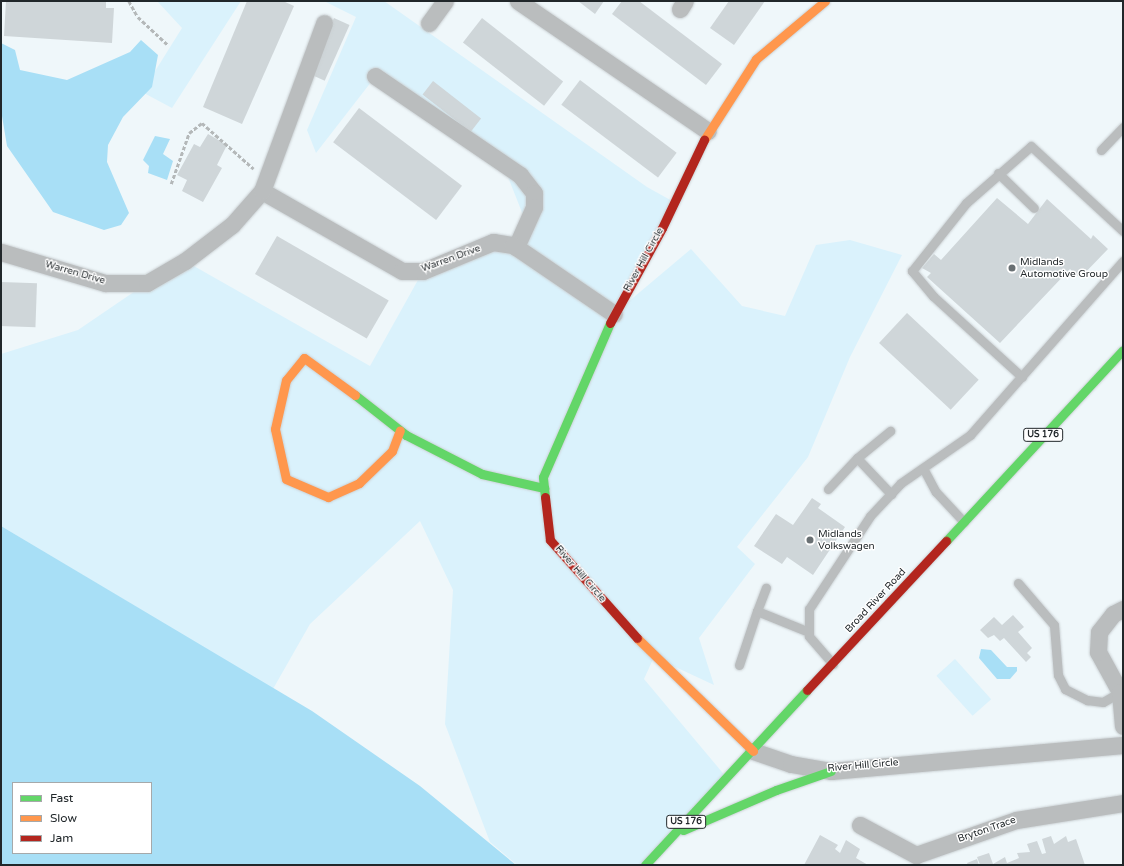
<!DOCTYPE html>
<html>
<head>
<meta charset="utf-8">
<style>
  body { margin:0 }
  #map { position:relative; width:1124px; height:866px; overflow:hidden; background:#eff7fa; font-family:"Varela Round",sans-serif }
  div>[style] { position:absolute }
  .green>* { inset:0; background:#daf2fc; transform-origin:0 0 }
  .water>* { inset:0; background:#a8dff6 }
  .building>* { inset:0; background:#cfd6d9; transform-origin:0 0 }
  .path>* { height:2.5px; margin-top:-1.25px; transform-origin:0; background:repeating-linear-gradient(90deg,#b4b8b9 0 4px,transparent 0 6px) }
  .roads { filter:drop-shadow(0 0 1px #cbd1d4) drop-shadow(0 0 1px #cbd1d4) }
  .lane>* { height:9px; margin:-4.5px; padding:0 4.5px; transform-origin:4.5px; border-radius:4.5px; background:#babdbe }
  .street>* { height:17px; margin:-8.5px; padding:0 8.5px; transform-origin:8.5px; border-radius:8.5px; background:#babdbe }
  .fast>* { height:9px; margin:-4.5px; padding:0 4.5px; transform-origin:4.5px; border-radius:4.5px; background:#63d668 }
  .slow>* { height:9px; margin:-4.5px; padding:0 4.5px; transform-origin:4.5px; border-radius:4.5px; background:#ff974d }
  .jam>* { height:9px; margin:-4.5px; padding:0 4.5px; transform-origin:4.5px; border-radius:4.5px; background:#b3261e }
  .dots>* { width:11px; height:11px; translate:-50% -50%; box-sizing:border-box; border:2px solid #fff; border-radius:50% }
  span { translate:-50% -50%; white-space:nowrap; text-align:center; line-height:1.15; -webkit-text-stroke:3px #fff; paint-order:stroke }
  .shield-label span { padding:1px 3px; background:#fff; border:1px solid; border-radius:3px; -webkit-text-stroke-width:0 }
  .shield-label { font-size:9px; color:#21272a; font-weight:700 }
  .street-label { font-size:10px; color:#21272a }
  .poi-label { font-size:10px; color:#21272a }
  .left { translate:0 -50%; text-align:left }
  .frame { position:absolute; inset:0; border:2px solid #21272a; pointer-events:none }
  .legend { position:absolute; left:12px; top:782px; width:140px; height:72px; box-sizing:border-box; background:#fff; border:1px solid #a6a9aa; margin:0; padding:5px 7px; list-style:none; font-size:12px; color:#21272a }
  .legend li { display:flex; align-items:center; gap:8px; height:20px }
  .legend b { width:20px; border:1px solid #a6a9aa }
</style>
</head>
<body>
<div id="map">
  <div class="green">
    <div style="clip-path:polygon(157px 1px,241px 1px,172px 108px,142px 92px,182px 28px)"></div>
    <div style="clip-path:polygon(324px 1px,384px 1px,647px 187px,674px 202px,615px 313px,691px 249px,742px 306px,785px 316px,816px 245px,850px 240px,902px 255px,850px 357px,808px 457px,737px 547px,755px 564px,699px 638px,714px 685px,654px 657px,644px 679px,727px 778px,645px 865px,517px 865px,490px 842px,445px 724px,453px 590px,420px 521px,310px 624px,273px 689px,1px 526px,1px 354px,78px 330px,147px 283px,185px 261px,370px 366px,423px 271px,513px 245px,527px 225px,502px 162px,375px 77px,316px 153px,307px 130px,356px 17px)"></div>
    <div style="left:955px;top:659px;width:54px;height:25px;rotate:48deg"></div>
  </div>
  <div class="water">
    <div style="clip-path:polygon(141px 40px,158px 55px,152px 87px,123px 117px,108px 145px,107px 162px,129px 213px,121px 225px,104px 230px,53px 212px,7px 146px,1px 110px,1px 43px,15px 50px,20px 70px,67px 80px,130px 52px)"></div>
    <div style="clip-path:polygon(155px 136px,170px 139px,163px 154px,173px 161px,167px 180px,148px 173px,149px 166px,143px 160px)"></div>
    <div style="clip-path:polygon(evenodd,1px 526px,312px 711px,420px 786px,516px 865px,1px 865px,1px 526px,13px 783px,151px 783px,151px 853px,13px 853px,13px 783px)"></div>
    <div style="clip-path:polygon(981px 649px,991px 650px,1007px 667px,1017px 667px,1017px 671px,1010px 679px,997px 679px,979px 658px)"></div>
  </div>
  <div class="building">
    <div style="clip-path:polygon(6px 1px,106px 1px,106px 8px,114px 8px,112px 43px,4px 36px)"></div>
    <div style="clip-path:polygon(247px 1px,283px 1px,294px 6px,242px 124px,203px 107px)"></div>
    <div style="clip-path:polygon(578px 1px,604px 1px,595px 14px)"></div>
    <div style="clip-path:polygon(622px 1px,639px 1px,722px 64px,706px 85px,612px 14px)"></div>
    <div style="clip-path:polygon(729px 1px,765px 1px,734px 45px,710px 28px)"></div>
    <div style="left:334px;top:18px;width:17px;height:61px;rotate:24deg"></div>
    <div style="left:482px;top:18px;width:103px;height:31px;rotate:38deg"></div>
    <div style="left:580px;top:80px;width:121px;height:31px;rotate:37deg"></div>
    <div style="left:433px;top:81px;width:61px;height:17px;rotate:38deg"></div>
    <div style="left:359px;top:108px;width:129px;height:43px;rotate:37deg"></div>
    <div style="clip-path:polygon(208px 134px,227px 145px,217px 165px,222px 168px,203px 202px,182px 191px,187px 180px,177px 175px,194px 144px,200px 147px)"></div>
    <div style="clip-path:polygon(997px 198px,1028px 224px,1047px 199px,1091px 239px,1093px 235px,1108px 249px,1080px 278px,1070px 269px,1000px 343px,927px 277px,931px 273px,922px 268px,934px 254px,941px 260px)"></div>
    <div style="left:277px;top:236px;width:129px;height:44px;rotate:30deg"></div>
    <div style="left:1px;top:282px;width:36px;height:44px;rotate:2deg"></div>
    <div style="left:907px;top:313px;width:98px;height:41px;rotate:43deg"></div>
    <div style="clip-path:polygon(812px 498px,821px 504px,818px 508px,845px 527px,813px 575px,787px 557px,782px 564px,754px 546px,776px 514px,793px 525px)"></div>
    <div style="clip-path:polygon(1013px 615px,1024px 627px,1018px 632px,1032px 648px,1027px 653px,1031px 657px,1026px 662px,1004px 638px,1000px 641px,994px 635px,988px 638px,980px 630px,994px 617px,1002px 625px)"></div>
    <div style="clip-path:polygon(820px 835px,838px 845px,835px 849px,840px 853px,846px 840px,860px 849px,856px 858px,868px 865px,804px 865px)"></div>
    <div style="clip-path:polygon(1051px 836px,1054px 844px,1066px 836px,1068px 842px,1076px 839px,1085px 865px,980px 865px,977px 857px,989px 853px,993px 864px,1005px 857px,1007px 863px,1019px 858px,1017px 853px,1030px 852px,1027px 844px,1037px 841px,1042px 854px,1046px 853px,1042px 839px)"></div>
    <div style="clip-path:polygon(977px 859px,979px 865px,968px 865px,967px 863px)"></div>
  </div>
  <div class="path">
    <div style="left:129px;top:1px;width:18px;rotate:61deg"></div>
    <div style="left:138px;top:17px;width:41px;rotate:43deg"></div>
    <div style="left:171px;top:184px;width:54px;rotate:-70.6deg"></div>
    <div style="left:189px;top:133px;width:16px;rotate:-38deg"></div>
    <div style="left:202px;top:123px;width:69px;rotate:41.5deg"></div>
  </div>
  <div class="roads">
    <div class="lane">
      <div style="left:1101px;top:150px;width:32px;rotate:-46deg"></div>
      <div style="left:998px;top:173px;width:50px;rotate:44.2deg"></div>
      <div style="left:1022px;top:377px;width:120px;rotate:-137.7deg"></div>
      <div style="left:933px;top:296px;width:33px;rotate:-130deg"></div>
      <div style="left:912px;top:271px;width:87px;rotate:-51.5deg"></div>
      <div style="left:966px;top:203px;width:86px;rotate:-41.2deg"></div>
      <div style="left:1031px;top:146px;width:125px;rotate:42.7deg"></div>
      <div style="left:857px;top:458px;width:43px;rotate:-39.3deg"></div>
      <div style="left:923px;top:468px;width:27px;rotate:62deg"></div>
      <div style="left:936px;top:492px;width:41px;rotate:47deg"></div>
      <div style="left:828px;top:489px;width:42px;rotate:-46.9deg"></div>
      <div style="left:857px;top:458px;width:50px;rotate:46.6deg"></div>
      <div style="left:1018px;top:583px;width:55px;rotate:49.4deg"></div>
      <div style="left:1054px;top:625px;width:50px;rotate:85.4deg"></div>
      <div style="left:1058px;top:675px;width:16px;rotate:63deg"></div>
      <div style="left:1065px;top:689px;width:25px;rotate:27deg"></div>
      <div style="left:1087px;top:700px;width:16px;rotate:7deg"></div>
      <div style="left:1103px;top:702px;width:20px;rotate:-30deg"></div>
      <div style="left:757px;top:611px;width:25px;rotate:-69deg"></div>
      <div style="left:833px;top:664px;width:37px;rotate:-131deg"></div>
      <div style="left:809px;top:636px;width:27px;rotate:-90deg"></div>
      <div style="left:809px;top:609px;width:111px;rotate:-56.7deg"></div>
      <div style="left:870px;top:516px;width:45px;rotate:-46.8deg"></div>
      <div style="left:901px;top:483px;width:84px;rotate:-34.8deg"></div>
      <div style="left:970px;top:435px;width:232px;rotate:-48.7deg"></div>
      <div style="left:739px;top:665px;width:57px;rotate:-71.6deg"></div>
      <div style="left:757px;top:611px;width:56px;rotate:22deg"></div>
    </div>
    <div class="street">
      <div style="left:518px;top:1px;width:230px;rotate:34.4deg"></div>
      <div style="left:680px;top:9px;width:9px;rotate:-58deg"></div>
      <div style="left:429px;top:23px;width:27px;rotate:-54deg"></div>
      <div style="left:375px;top:76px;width:176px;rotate:34.3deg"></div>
      <div style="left:520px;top:175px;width:23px;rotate:52deg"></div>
      <div style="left:534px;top:193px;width:14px;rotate:90deg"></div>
      <div style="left:534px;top:207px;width:44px;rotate:114.2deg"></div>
      <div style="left:262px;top:191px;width:161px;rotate:29.7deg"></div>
      <div style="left:402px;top:271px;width:21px"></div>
      <div style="left:423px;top:271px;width:76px;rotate:-22.5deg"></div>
      <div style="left:493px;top:242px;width:20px;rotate:9deg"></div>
      <div style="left:513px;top:245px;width:122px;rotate:34.3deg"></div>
      <div style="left:1px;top:252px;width:109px;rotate:16.6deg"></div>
      <div style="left:105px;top:283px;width:42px"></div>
      <div style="left:147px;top:283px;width:44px;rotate:-30.1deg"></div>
      <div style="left:185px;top:261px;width:59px;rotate:-37.5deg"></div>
      <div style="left:232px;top:225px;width:45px;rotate:-48.6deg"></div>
      <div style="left:262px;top:191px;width:179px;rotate:-69.7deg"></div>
      <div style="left:1120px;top:692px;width:46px;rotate:-118.8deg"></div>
      <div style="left:1098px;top:652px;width:20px;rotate:-87deg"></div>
      <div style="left:1099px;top:632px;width:23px;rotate:-52deg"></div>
      <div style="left:1113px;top:614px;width:11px;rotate:-27deg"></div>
      <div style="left:1123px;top:695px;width:4px;rotate:-135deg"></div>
      <div style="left:1120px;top:692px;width:34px;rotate:85deg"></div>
      <div style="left:753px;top:751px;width:40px;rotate:18.9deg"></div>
      <div style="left:791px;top:764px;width:41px;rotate:9.9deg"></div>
      <div style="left:831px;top:771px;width:293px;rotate:-5.1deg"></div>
      <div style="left:860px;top:825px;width:64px;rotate:28.2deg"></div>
      <div style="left:916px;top:855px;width:106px;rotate:-19.3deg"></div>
      <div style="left:1016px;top:820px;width:108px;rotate:-9deg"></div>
    </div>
    <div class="fast">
      <div style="left:355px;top:395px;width:65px;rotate:38.1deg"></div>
      <div style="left:406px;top:435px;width:85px;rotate:27.2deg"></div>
      <div style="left:482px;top:474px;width:64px;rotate:12.7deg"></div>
      <div style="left:545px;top:497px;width:20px;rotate:-96deg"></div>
      <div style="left:543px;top:477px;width:168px;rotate:-66.5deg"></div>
      <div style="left:946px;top:541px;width:260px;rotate:-47.2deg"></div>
      <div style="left:683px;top:830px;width:101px;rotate:-23.3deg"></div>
      <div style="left:776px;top:790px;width:58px;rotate:-19.1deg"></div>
      <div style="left:645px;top:865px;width:238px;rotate:-47.2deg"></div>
    </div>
    <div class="slow">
      <div style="left:704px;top:140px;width:96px;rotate:-57.3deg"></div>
      <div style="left:756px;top:59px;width:90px;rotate:-40deg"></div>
      <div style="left:355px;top:395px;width:63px;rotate:-144deg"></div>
      <div style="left:304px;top:358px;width:28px;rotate:129deg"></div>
      <div style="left:286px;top:380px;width:50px;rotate:102.7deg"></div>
      <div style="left:275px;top:429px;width:51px;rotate:77.6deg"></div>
      <div style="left:286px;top:479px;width:46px;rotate:23.2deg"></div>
      <div style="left:328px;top:497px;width:34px;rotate:-24deg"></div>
      <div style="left:359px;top:483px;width:46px;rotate:-44.1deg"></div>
      <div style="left:392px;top:451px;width:22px;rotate:-69deg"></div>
      <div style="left:637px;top:638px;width:162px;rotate:44.2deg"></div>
    </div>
    <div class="jam">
      <div style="left:610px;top:323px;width:108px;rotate:-61.3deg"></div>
      <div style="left:662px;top:228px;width:98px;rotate:-64.5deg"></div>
      <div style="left:545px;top:497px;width:43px;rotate:83.4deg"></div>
      <div style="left:550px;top:540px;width:131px;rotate:48.4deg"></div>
      <div style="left:807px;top:690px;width:204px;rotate:-47deg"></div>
    </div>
  </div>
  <div class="dots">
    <div style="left:1012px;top:268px;background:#697073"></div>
    <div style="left:810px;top:540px;background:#697073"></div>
  </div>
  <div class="shield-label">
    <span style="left:1043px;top:435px">US 176</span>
    <span style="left:686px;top:822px">US 176</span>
  </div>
  <div class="street-label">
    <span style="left:451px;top:259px;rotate:-20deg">Warren Drive</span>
    <span style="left:644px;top:260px;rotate:-61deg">River Hill Circle</span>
    <span style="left:75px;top:273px;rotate:16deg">Warren Drive</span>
    <span style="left:580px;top:574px;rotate:49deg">River Hill Circle</span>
    <span style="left:876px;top:601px;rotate:-47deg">Broad River Road</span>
    <span style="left:863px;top:766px;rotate:-5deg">River Hill Circle</span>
    <span style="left:987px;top:830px;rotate:-19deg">Bryton Trace</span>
  </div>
  <div class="poi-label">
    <span class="left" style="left:1020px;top:268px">Midlands<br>Automotive Group</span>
    <span class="left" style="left:818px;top:540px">Midlands<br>Volkswagen</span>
  </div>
  <div class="frame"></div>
  <ul class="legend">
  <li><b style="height:5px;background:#63d668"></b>Fast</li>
  <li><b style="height:5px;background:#ff974d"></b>Slow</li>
  <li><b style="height:5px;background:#b3261e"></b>Jam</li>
  </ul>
</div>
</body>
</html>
